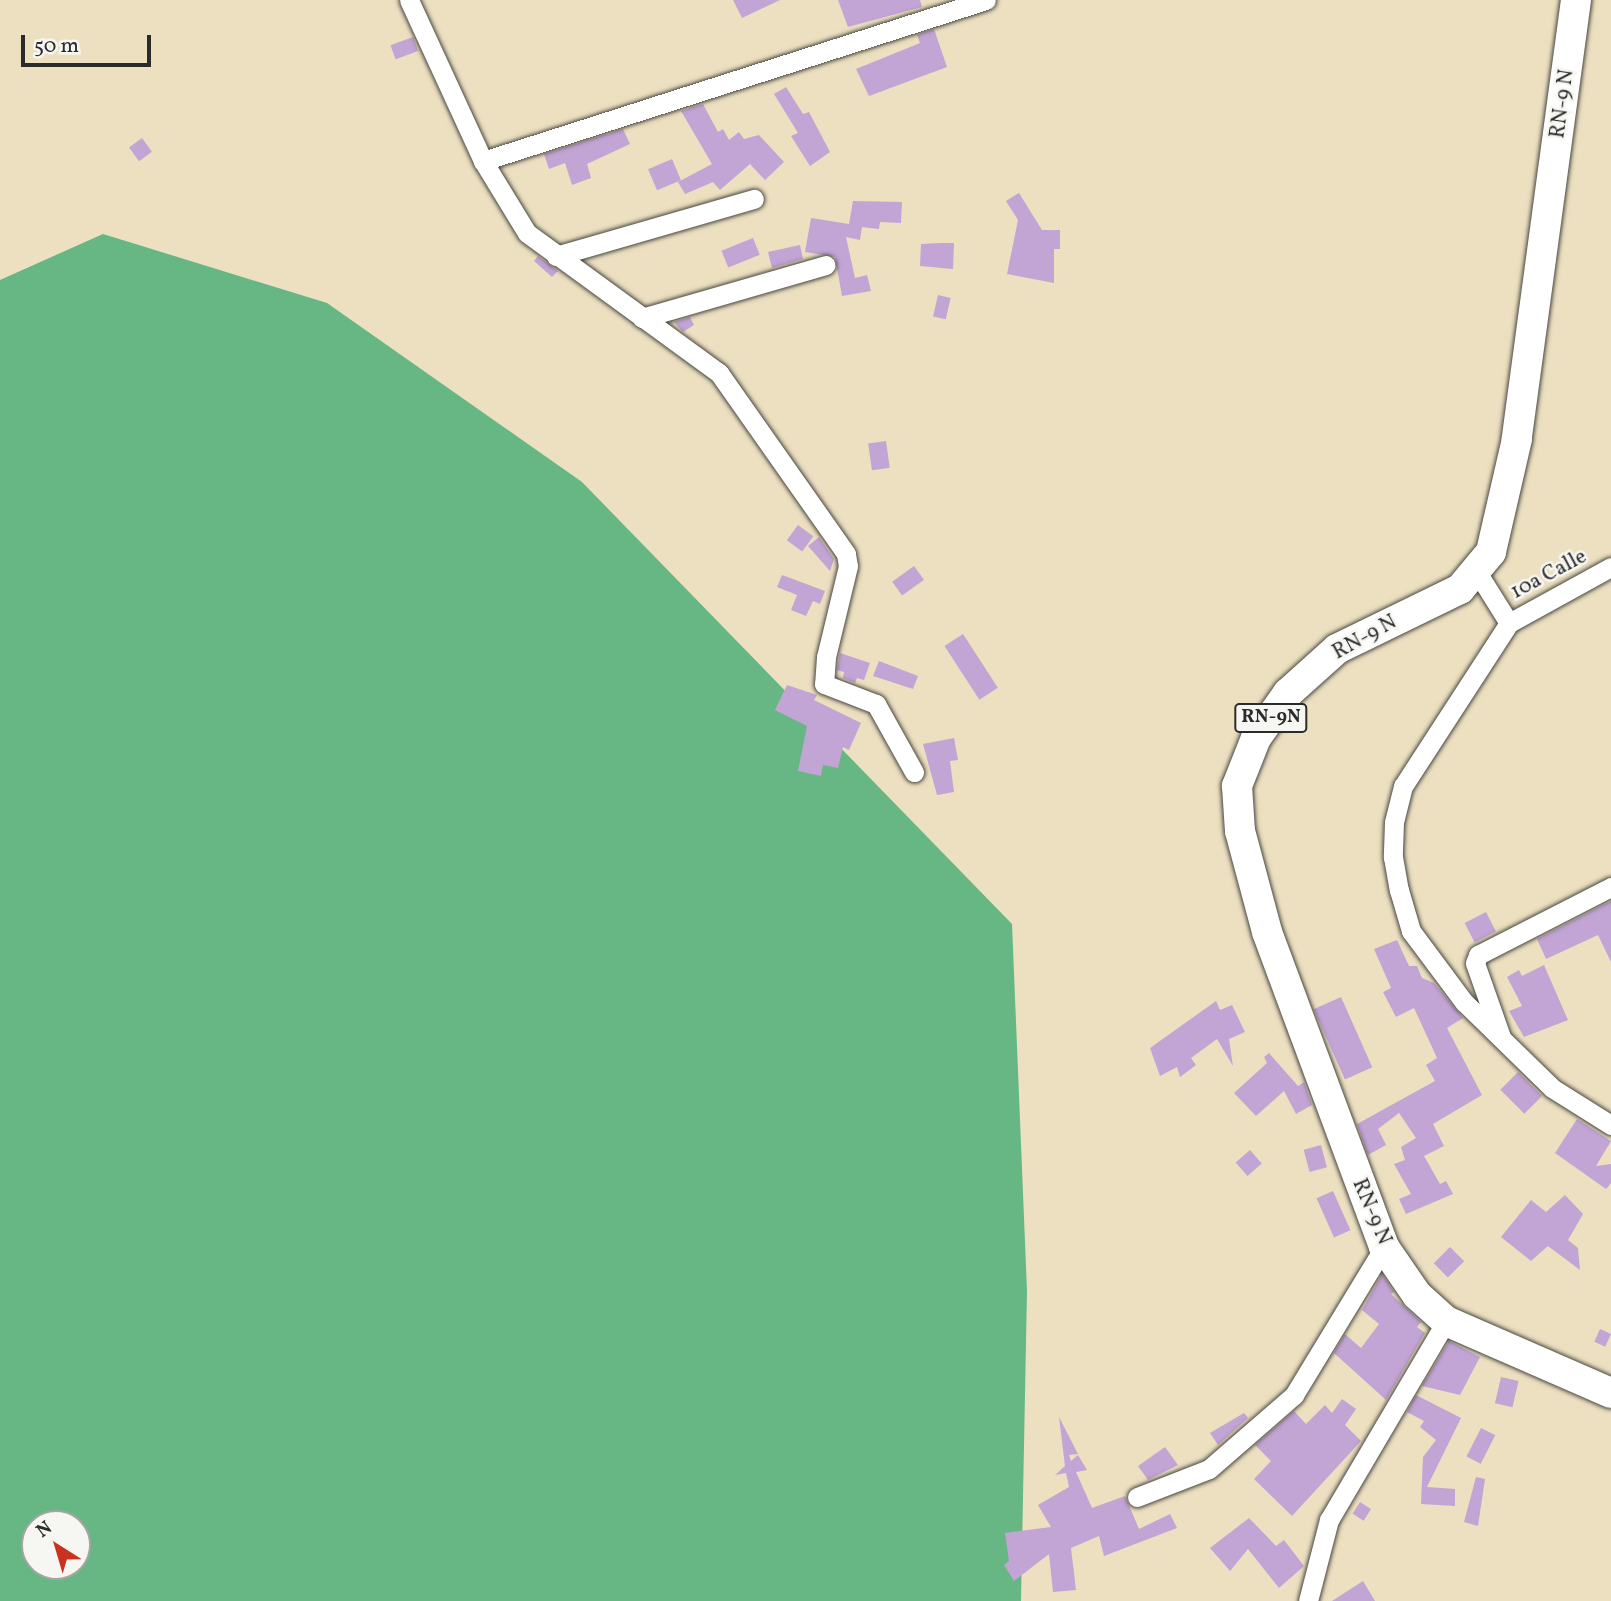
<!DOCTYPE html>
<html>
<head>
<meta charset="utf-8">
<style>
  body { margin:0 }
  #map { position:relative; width:1611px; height:1601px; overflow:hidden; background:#ece0c0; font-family:Vollkorn,serif }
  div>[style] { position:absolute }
  .forest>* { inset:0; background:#66b784 }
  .building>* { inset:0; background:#c2a4d5; transform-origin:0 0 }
  .roads { filter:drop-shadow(0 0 2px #484641) drop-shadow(0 0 2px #484641) }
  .street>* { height:19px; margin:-9.5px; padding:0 9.5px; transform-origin:9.5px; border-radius:9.5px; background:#fff }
  .primary>* { height:30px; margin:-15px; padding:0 15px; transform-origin:15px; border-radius:15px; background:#fff }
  span { translate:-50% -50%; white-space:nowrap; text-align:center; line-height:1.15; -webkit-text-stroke:5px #f6f6f2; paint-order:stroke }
  .shield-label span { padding:2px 5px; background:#f6f6f2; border:2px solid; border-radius:5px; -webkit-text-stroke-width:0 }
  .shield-label { font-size:19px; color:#2b2b2b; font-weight:700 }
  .street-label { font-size:21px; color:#2b2b2b }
  .north { position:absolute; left:21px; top:1510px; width:70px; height:70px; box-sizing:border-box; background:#f6f6f2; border:2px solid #a5a5a2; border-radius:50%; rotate:323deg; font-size:19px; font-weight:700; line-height:28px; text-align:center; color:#2b2b2b }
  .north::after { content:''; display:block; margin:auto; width:24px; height:32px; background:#c8321e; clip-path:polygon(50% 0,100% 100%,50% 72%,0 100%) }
  .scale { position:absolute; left:21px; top:35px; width:130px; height:32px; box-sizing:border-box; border:4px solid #2b2b2b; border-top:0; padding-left:9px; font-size:21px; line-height:24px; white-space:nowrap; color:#2b2b2b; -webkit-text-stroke:5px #f6f6f2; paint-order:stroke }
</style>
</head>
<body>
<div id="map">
  <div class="forest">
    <div style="clip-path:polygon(evenodd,103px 234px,327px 303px,582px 482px,1012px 924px,1027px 1291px,1021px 1601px,0 1601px,0 280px,103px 234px,35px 1524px,77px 1524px,77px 1566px,35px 1566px,35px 1524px)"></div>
  </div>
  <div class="building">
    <div style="clip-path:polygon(733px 0,780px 0,742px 18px)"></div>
    <div style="clip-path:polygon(838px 0,920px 0,922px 7px,848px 27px)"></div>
    <div style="clip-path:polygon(934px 29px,947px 67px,869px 96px,856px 69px,920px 43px,917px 35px)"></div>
    <div style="left:413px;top:37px;width:15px;height:24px;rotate:70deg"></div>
    <div style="clip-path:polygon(786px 87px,803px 114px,809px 112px,830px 152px,810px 166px,791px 136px,798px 133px,774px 94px)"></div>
    <div style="clip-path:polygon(703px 104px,718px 132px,723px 129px,729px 140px,739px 132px,744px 139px,759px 135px,784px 162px,765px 180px,750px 164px,720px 190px,713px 182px,685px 194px,678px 182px,712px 164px,681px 111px)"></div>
    <div style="clip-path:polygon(623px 129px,630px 144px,587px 164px,591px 178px,572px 185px,565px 163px,549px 169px,544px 154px)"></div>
    <div style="left:142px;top:138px;width:17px;height:16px;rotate:54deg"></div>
    <div style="left:672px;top:159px;width:23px;height:26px;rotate:67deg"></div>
    <div style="clip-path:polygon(1019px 193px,1042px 230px,1060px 230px,1060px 249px,1054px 249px,1054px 283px,1007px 274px,1018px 220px,1006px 201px)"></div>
    <div style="clip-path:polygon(853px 201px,902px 202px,901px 223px,880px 222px,879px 229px,862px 227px,860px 240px,846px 237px,855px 278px,867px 275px,871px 291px,842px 296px,835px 257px,805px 252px,811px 218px,849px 224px)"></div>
    <div style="left:753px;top:238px;width:18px;height:34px;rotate:68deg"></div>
    <div style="clip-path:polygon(940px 243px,954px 243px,953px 269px,920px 266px,921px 244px)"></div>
    <div style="clip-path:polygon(800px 245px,803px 259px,772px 268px,768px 252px)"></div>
    <div style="clip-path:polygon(538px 256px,558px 271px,552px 277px,534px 261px)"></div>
    <div style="left:938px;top:295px;width:13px;height:22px;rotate:13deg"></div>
    <div style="clip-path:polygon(690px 317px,694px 325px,683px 332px,674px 322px)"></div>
    <div style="left:886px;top:441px;width:27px;height:18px;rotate:82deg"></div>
    <div style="left:798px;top:525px;width:19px;height:19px;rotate:36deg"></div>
    <div style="clip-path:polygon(819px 537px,834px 559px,830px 571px,808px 546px)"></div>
    <div style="left:914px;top:566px;width:17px;height:27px;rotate:54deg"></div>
    <div style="clip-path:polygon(782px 575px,825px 591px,820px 604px,813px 601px,806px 616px,791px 610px,797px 595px,777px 587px)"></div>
    <div style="left:963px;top:634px;width:64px;height:22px;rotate:57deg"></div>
    <div style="clip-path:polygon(840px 653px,870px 663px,864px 680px,857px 678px,855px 683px,843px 678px,844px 672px,837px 670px)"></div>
    <div style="clip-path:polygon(879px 661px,918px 676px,913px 689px,873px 676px)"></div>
    <div style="clip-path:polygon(787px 685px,817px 695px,814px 700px,861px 723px,849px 750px,843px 747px,838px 768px,823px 765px,821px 776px,798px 771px,807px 726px,775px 710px)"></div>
    <div style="clip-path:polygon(954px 738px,958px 760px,950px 761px,954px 792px,937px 795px,923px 744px)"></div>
    <div style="clip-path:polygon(1611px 901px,1611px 962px,1598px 935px,1546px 959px,1537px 939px)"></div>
    <div style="left:1486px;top:912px;width:22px;height:24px;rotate:63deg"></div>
    <div style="clip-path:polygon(1397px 940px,1409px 966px,1417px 966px,1422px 978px,1434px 983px,1463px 1018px,1447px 1028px,1482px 1095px,1433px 1124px,1444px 1146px,1424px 1156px,1440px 1184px,1446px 1181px,1453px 1194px,1406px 1214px,1399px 1199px,1411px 1194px,1394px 1164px,1405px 1160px,1401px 1147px,1416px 1138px,1399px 1113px,1378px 1129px,1386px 1145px,1368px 1155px,1357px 1124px,1435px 1081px,1426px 1065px,1437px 1058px,1414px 1008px,1396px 1017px,1383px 992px,1391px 988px,1374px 949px)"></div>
    <div style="clip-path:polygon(1544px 965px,1568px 1020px,1524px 1037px,1509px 1011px,1522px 1006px,1507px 977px,1519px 970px,1522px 976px)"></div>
    <div style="left:1341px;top:997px;width:77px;height:30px;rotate:66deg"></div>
    <div style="clip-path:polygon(1216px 1001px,1220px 1010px,1232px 1005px,1245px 1032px,1229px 1039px,1233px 1066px,1217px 1039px,1191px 1058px,1196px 1065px,1180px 1077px,1177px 1067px,1160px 1076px,1150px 1048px)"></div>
    <div style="clip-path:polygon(1269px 1053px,1298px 1086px,1304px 1082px,1312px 1105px,1296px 1114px,1284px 1091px,1256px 1116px,1234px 1093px,1267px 1063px,1264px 1057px)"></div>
    <div style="left:1518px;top:1072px;width:34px;height:25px;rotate:45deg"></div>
    <div style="clip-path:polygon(1577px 1119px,1611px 1141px,1596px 1166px,1611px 1164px,1611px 1183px,1606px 1189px,1555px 1153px)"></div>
    <div style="left:1321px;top:1145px;width:23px;height:18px;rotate:75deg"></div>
    <div style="left:1250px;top:1150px;width:18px;height:19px;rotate:49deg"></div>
    <div style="left:1333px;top:1191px;width:43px;height:18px;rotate:66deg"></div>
    <div style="clip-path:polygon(1565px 1195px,1583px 1214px,1568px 1240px,1578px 1248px,1580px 1270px,1548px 1246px,1531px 1261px,1501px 1237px,1531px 1200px,1546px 1212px)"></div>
    <div style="left:1450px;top:1247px;width:20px;height:23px;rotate:45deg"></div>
    <div style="clip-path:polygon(1382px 1274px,1394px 1292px,1391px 1294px,1421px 1322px,1417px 1327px,1425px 1333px,1386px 1400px,1334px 1353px,1345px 1334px,1361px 1348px,1379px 1324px,1362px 1310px)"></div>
    <div style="left:1600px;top:1329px;width:12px;height:14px;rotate:24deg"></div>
    <div style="clip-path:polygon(1449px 1341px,1480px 1357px,1460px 1395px,1422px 1386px)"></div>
    <div style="left:1501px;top:1377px;width:18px;height:27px;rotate:13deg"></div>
    <div style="clip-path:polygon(1416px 1395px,1461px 1418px,1427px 1487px,1455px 1489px,1455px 1506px,1421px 1504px,1423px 1457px,1436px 1440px,1420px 1427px,1424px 1421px,1407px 1412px)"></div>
    <div style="clip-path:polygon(1342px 1399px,1356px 1409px,1345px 1425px,1361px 1441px,1292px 1516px,1254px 1479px,1271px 1461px,1255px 1445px,1294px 1411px,1306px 1424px,1325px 1405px,1332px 1413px)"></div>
    <div style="clip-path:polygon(1244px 1413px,1248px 1418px,1218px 1445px,1210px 1433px)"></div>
    <div style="clip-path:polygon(1059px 1417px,1078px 1454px,1069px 1455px,1071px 1461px,1078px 1455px,1087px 1470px,1076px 1472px,1092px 1508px,1125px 1496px,1139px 1529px,1170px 1514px,1177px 1528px,1104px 1556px,1099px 1536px,1071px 1548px,1076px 1590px,1053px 1592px,1049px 1554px,1014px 1581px,1004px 1565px,1009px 1561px,1005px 1533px,1051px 1527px,1038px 1505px,1069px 1487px,1066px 1473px,1055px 1475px,1065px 1466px)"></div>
    <div style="left:1481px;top:1428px;width:16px;height:32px;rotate:27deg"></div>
    <div style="clip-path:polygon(1165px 1447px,1178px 1465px,1148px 1480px,1138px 1466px)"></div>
    <div style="clip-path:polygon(1476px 1477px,1485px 1479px,1478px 1526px,1464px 1522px)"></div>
    <div style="left:1360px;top:1502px;width:13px;height:14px;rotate:32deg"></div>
    <div style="clip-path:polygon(1249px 1518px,1276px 1546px,1284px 1540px,1304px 1566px,1279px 1588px,1248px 1549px,1230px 1571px,1210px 1548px)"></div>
    <div style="clip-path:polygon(1363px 1581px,1375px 1601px,1332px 1601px)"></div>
  </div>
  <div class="roads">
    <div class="street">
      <div style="left:409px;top:0;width:177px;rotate:65.3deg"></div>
      <div style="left:483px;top:161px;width:84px;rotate:58.6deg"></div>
      <div style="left:527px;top:233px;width:238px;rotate:36.1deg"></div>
      <div style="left:719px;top:373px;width:221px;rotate:54.9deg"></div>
      <div style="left:846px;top:554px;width:12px;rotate:81deg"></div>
      <div style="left:848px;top:566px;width:94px;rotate:103.6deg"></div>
      <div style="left:826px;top:657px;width:27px;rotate:94deg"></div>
      <div style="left:824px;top:684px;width:56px;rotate:21deg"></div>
      <div style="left:876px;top:704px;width:78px;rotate:60.8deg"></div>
      <div style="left:483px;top:161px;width:528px;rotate:-17.75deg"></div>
      <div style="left:556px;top:256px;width:206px;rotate:-16.1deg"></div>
      <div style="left:642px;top:318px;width:191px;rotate:-16.1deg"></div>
      <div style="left:1477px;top:572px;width:60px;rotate:57.9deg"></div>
      <div style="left:1509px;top:623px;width:194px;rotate:123deg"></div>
      <div style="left:1403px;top:786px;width:37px;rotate:104deg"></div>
      <div style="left:1394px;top:822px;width:35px;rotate:92deg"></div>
      <div style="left:1393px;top:857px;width:34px;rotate:80deg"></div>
      <div style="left:1399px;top:890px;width:43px;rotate:73.7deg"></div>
      <div style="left:1411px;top:931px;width:89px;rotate:53.3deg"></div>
      <div style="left:1464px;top:1002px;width:123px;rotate:44.3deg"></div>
      <div style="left:1552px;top:1088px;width:70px;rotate:32.1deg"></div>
      <div style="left:1509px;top:623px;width:116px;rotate:-28.8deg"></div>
      <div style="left:1501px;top:1037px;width:78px;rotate:-109.4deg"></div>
      <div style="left:1475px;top:963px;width:9px;rotate:-69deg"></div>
      <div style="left:1478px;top:955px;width:149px;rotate:-27.1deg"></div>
      <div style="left:1137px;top:1497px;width:77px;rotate:-21.3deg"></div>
      <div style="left:1209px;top:1469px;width:113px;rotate:-41deg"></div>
      <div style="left:1294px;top:1395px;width:173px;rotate:-58.7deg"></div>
      <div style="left:1308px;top:1601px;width:84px;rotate:-75.5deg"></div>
      <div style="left:1329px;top:1520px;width:231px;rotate:-59.5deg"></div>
    </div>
    <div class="primary">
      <div style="left:1576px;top:0;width:443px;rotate:97.7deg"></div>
      <div style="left:1517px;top:439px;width:116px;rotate:103deg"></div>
      <div style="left:1491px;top:552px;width:48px;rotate:130deg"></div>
      <div style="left:1460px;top:589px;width:137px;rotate:154deg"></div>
      <div style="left:1337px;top:649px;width:66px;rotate:138.1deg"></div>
      <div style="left:1288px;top:693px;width:55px;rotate:125.4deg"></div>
      <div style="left:1256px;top:738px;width:52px;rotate:111.6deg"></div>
      <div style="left:1237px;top:786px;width:45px;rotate:86.2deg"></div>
      <div style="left:1240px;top:831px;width:105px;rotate:75deg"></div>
      <div style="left:1267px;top:932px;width:336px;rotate:69.6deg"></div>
      <div style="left:1384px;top:1247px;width:58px;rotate:55.5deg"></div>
      <div style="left:1417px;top:1295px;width:39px;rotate:42deg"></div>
      <div style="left:1446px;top:1321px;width:180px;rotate:23.6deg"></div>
    </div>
  </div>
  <div class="shield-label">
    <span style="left:1271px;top:718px">RN-9N</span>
  </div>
  <div class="street-label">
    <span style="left:1563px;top:104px;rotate:-82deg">RN-9 N</span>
    <span style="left:1549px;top:575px;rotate:-28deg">10a Calle</span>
    <span style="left:1365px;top:638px;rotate:-29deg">RN-9 N</span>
    <span style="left:1371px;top:1212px;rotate:67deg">RN-9 N</span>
  </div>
  <div class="north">N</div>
  <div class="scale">50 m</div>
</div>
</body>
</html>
